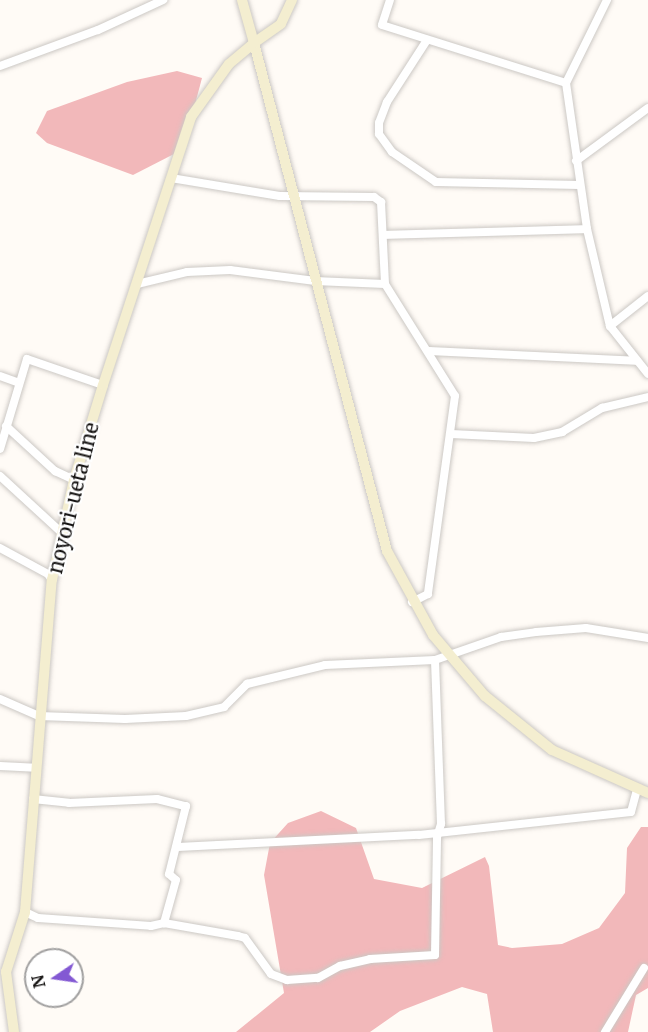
<!DOCTYPE html>
<html>
<head>
<meta charset="utf-8">
<style>
  body { margin:0 }
  #map { position:relative; width:648px; height:1032px; overflow:hidden; background:#fffbf6; font-family:Merriweather,serif }
  div>[style] { position:absolute }
  .forest>* { inset:0; background:#f2b8ba }
  .roads { filter:drop-shadow(0 0 2px #ccc8c4) drop-shadow(0 0 2px #ccc8c4) }
  .street>* { height:8px; margin:-4px; padding:0 4px; transform-origin:4px; border-radius:4px; background:#fff }
  .secondary>* { height:10px; margin:-5px; padding:0 5px; transform-origin:5px; border-radius:5px; background:#f4eed0 }
  span { translate:-50% -50%; white-space:nowrap; text-align:center; line-height:1.15; -webkit-text-stroke:4.5px #fff; paint-order:stroke }
  .street-label { font-size:20px; color:#141211 }
  .north { position:absolute; left:24px; top:948px; width:60px; height:60px; box-sizing:border-box; background:#fff; border:2px solid #a1a0a0; border-radius:50%; rotate:257deg; font-size:16px; font-weight:700; line-height:24px; text-align:center; color:#141211 }
  .north::after { content:''; display:block; margin:auto; width:21px; height:27px; background:#8359d3; clip-path:polygon(50% 0,100% 100%,50% 72%,0 100%) }
</style>
</head>
<body>
<div id="map">
  <div class="forest">
    <div style="clip-path:polygon(177px 71px,202px 78px,194px 108px,174px 154px,133px 175px,47px 143px,36px 133px,47px 111px,127px 82px)"></div>
    <div style="clip-path:polygon(321px 811px,356px 828px,374px 879px,422px 888px,485px 857px,489px 866px,498px 945px,512px 948px,562px 944px,599px 928px,625px 893px,627px 848px,641px 827px,648px 827px,648px 988px,636px 995px,628px 1032px,493px 1032px,487px 994px,462px 987px,400px 1011px,370px 1032px,236px 1032px,284px 993px,264px 875px,270px 843px,288px 823px)"></div>
  </div>
  <div class="roads">
    <div class="street">
      <div style="left:390px;top:0;width:26px;rotate:108deg"></div>
      <div style="left:382px;top:25px;width:193px;rotate:17.5deg"></div>
      <div style="left:607px;top:0;width:93px;rotate:116.3deg"></div>
      <div style="left:566px;top:83px;width:148px;rotate:81.8deg"></div>
      <div style="left:587px;top:229px;width:100px;rotate:76.7deg"></div>
      <div style="left:610px;top:326px;width:61px;rotate:51.6deg"></div>
      <div style="left:427px;top:40px;width:74px;rotate:122.8deg"></div>
      <div style="left:387px;top:102px;width:22px;rotate:111deg"></div>
      <div style="left:379px;top:123px;width:11px;rotate:90deg"></div>
      <div style="left:379px;top:134px;width:22px;rotate:54deg"></div>
      <div style="left:392px;top:152px;width:53px;rotate:34.3deg"></div>
      <div style="left:436px;top:182px;width:143px;rotate:1.2deg"></div>
      <div style="left:0;top:66px;width:104px;rotate:-20.2deg"></div>
      <div style="left:98px;top:30px;width:72px;rotate:-24.8deg"></div>
      <div style="left:576px;top:161px;width:89px;rotate:-36.4deg"></div>
      <div style="left:171px;top:178px;width:110px;rotate:9.4deg"></div>
      <div style="left:280px;top:196px;width:94px;rotate:0.6deg"></div>
      <div style="left:374px;top:197px;width:9px;rotate:36deg"></div>
      <div style="left:381px;top:202px;width:82px;rotate:87.2deg"></div>
      <div style="left:385px;top:284px;width:132px;rotate:58deg"></div>
      <div style="left:455px;top:396px;width:200px;rotate:97.8deg"></div>
      <div style="left:428px;top:594px;width:18px;rotate:153deg"></div>
      <div style="left:385px;top:235px;width:202px;rotate:-1.7deg"></div>
      <div style="left:137px;top:284px;width:51px;rotate:-13.5deg"></div>
      <div style="left:187px;top:272px;width:43px;rotate:-2.7deg"></div>
      <div style="left:230px;top:270px;width:86px;rotate:7.4deg"></div>
      <div style="left:315px;top:281px;width:70px;rotate:2.5deg"></div>
      <div style="left:610px;top:326px;width:48px;rotate:-38.3deg"></div>
      <div style="left:428px;top:351px;width:209px;rotate:2.7deg"></div>
      <div style="left:0;top:376px;width:20px;rotate:20deg"></div>
      <div style="left:6px;top:426px;width:67px;rotate:42.6deg"></div>
      <div style="left:55px;top:471px;width:21px;rotate:25deg"></div>
      <div style="left:451px;top:434px;width:83px;rotate:2.8deg"></div>
      <div style="left:534px;top:438px;width:29px;rotate:-12deg"></div>
      <div style="left:562px;top:432px;width:47px;rotate:-31deg"></div>
      <div style="left:602px;top:408px;width:47px;rotate:-13.4deg"></div>
      <div style="left:0;top:449px;width:94px;rotate:-73.3deg"></div>
      <div style="left:27px;top:359px;width:80px;rotate:18.9deg"></div>
      <div style="left:0;top:476px;width:84px;rotate:42.6deg"></div>
      <div style="left:0;top:548px;width:55px;rotate:28.4deg"></div>
      <div style="left:48px;top:574px;width:7px;rotate:56deg"></div>
      <div style="left:0;top:699px;width:43px;rotate:23.6deg"></div>
      <div style="left:39px;top:716px;width:86px;rotate:2deg"></div>
      <div style="left:125px;top:719px;width:61px;rotate:-2.8deg"></div>
      <div style="left:186px;top:716px;width:39px;rotate:-13deg"></div>
      <div style="left:224px;top:707px;width:33px;rotate:-45deg"></div>
      <div style="left:247px;top:684px;width:80px;rotate:-13.7deg"></div>
      <div style="left:325px;top:665px;width:110px;rotate:-2.6deg"></div>
      <div style="left:435px;top:660px;width:70px;rotate:-19.2deg"></div>
      <div style="left:501px;top:637px;width:35px;rotate:-8deg"></div>
      <div style="left:536px;top:632px;width:50px;rotate:-4.6deg"></div>
      <div style="left:586px;top:628px;width:63px;rotate:9.2deg"></div>
      <div style="left:0;top:766px;width:35px;rotate:3deg"></div>
      <div style="left:33px;top:799px;width:36px;rotate:6deg"></div>
      <div style="left:69px;top:803px;width:88px;rotate:-2.6deg"></div>
      <div style="left:157px;top:799px;width:30px;rotate:14deg"></div>
      <div style="left:186px;top:806px;width:70px;rotate:104deg"></div>
      <div style="left:169px;top:874px;width:9px;rotate:41deg"></div>
      <div style="left:176px;top:880px;width:45px;rotate:105.6deg"></div>
      <div style="left:178px;top:847px;width:241px;rotate:-2.9deg"></div>
      <div style="left:419px;top:835px;width:213px;rotate:-6.2deg"></div>
      <div style="left:631px;top:812px;width:23px;rotate:-75deg"></div>
      <div style="left:25px;top:912px;width:14px;rotate:25deg"></div>
      <div style="left:38px;top:918px;width:113px;rotate:4deg"></div>
      <div style="left:151px;top:926px;width:13px;rotate:-13deg"></div>
      <div style="left:164px;top:923px;width:75px;rotate:10deg"></div>
      <div style="left:238px;top:936px;width:7px;rotate:16deg"></div>
      <div style="left:245px;top:938px;width:44px;rotate:54.2deg"></div>
      <div style="left:271px;top:974px;width:17px;rotate:21deg"></div>
      <div style="left:287px;top:980px;width:31px;rotate:-4deg"></div>
      <div style="left:318px;top:978px;width:25px;rotate:-29deg"></div>
      <div style="left:340px;top:966px;width:31px;rotate:-13deg"></div>
      <div style="left:370px;top:959px;width:65px;rotate:-3.5deg"></div>
      <div style="left:435px;top:955px;width:118px;rotate:-89deg"></div>
      <div style="left:437px;top:837px;width:14px;rotate:-73deg"></div>
      <div style="left:441px;top:824px;width:164px;rotate:-92.1deg"></div>
      <div style="left:605px;top:1032px;width:75px;rotate:-58.6deg"></div>
    </div>
    <div class="secondary">
      <div style="left:292px;top:0;width:26px;rotate:115deg"></div>
      <div style="left:281px;top:24px;width:33px;rotate:145deg"></div>
      <div style="left:254px;top:43px;width:525px;rotate:75.33deg"></div>
      <div style="left:387px;top:551px;width:96px;rotate:61.3deg"></div>
      <div style="left:433px;top:635px;width:80px;rotate:49.6deg"></div>
      <div style="left:485px;top:696px;width:86px;rotate:38.9deg"></div>
      <div style="left:552px;top:750px;width:105px;rotate:24.1deg"></div>
      <div style="left:14px;top:1032px;width:61px;rotate:-97.6deg"></div>
      <div style="left:6px;top:972px;width:63px;rotate:-72.4deg"></div>
      <div style="left:25px;top:912px;width:333px;rotate:-85.4deg"></div>
      <div style="left:52px;top:580px;width:102px;rotate:-77.6deg"></div>
      <div style="left:74px;top:480px;width:99px;rotate:-73deg"></div>
      <div style="left:103px;top:385px;width:282px;rotate:-71.8deg"></div>
      <div style="left:191px;top:117px;width:65px;rotate:-54.4deg"></div>
      <div style="left:229px;top:64px;width:33px;rotate:-40deg"></div>
      <div style="left:254px;top:43px;width:45px;rotate:-105.6deg"></div>
    </div>
  </div>
  <div class="street-label">
    <span style="left:73px;top:498px;rotate:-76deg">noyori-ueta line</span>
  </div>
  <div class="north">N</div>
</div>
</body>
</html>
